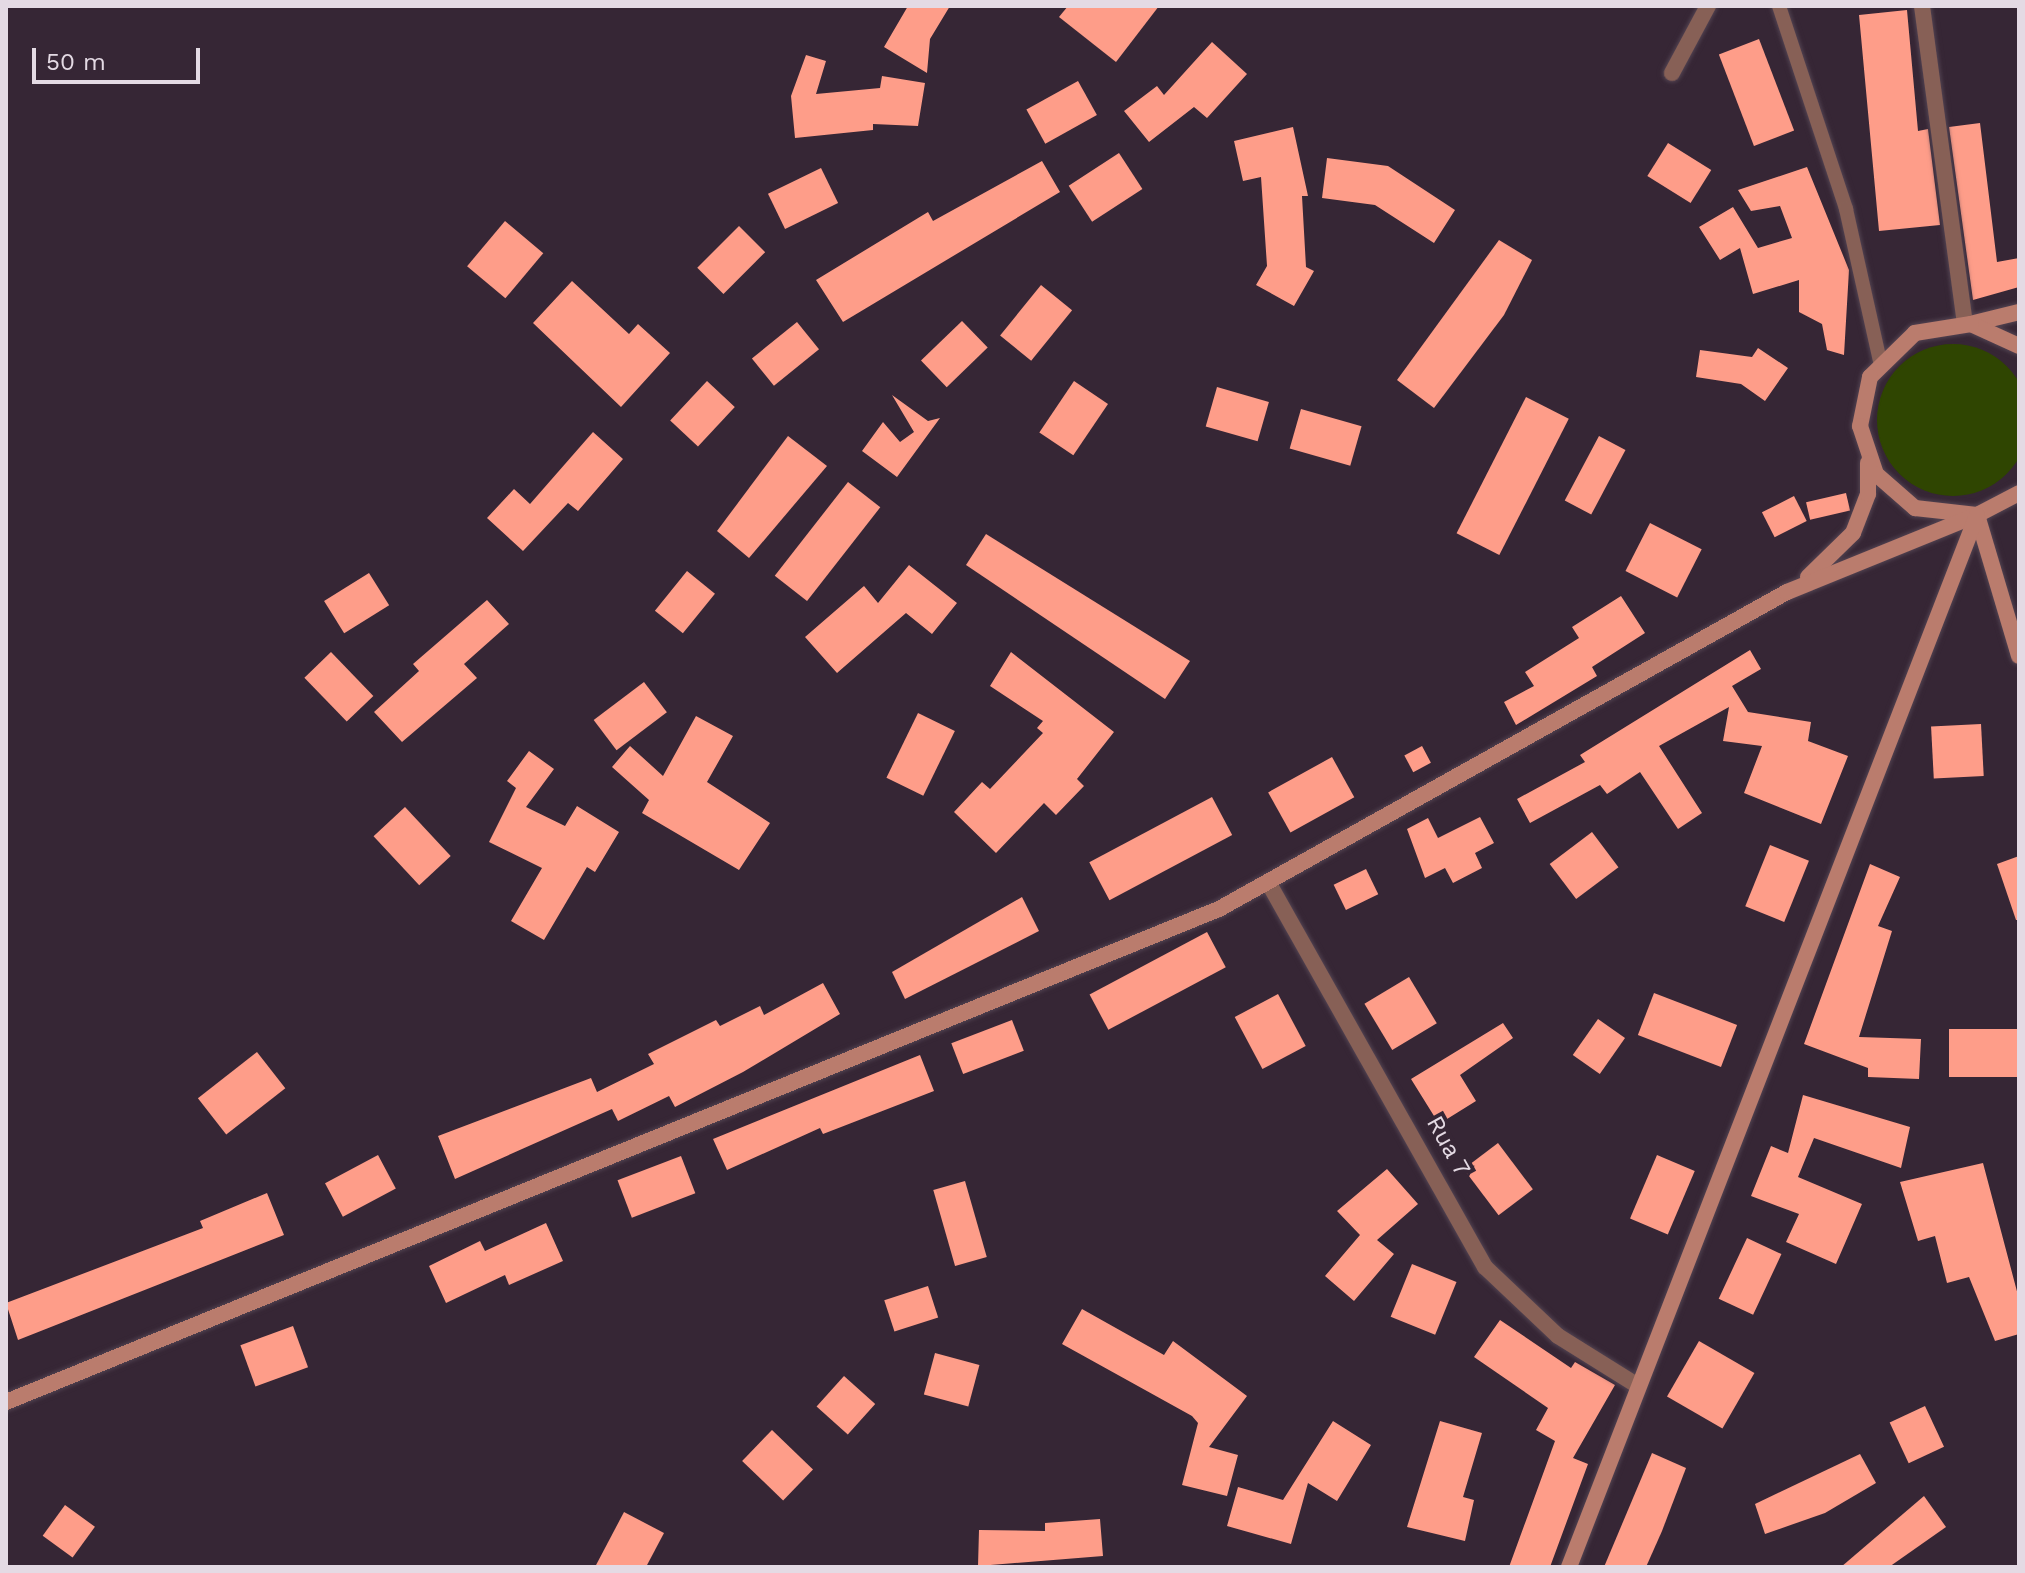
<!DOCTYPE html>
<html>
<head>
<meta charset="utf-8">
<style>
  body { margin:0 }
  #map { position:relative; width:2025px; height:1573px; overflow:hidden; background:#362635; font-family:"Work Sans",sans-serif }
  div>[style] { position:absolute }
  .green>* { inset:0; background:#2f4501 }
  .round { border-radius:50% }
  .building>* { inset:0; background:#fe9d89; transform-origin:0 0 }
  .roads { filter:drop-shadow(0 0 2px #524351) drop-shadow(0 0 2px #524351) }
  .lane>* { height:14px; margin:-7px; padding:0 7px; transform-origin:7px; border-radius:7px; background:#876056 }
  .street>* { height:16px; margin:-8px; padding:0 8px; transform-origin:8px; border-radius:8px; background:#876056 }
  .secondary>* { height:16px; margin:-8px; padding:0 8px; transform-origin:8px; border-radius:8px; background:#ba7c6d }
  span { translate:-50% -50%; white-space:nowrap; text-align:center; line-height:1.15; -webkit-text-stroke:8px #362635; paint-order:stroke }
  .street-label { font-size:24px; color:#e4dae4 }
  .frame { position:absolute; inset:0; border:8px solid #e4dae4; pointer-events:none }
  .scale { position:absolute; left:32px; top:48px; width:168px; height:36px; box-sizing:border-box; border:4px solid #e4dae4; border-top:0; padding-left:10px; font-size:24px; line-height:28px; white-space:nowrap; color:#e4dae4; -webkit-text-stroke:6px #362635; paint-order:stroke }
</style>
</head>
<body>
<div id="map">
  <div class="green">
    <div class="round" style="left:1877px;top:344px;width:152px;height:152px"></div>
  </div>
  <div class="building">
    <div style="clip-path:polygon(908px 6px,950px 6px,930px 39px,927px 73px,884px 47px)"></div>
    <div style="clip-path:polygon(1068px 6px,1159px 6px,1116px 62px,1059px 17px)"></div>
    <div style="clip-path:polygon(1907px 10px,1918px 131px,1928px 129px,1940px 225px,1879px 231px,1859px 15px)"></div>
    <div style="left:1759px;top:39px;width:98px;height:43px;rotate:69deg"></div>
    <div style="clip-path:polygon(1212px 42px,1247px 74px,1207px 118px,1194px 107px,1149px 142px,1124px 111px,1157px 86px,1164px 95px)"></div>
    <div style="clip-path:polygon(806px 55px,826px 61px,816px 94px,880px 88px,882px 76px,925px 83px,918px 126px,873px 124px,873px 130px,795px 138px,791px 96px)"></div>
    <div style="left:1078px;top:81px;width:39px;height:59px;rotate:61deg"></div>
    <div style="clip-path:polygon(1980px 123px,1997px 262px,2019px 258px,2019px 287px,1973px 300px,1949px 127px)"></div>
    <div style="clip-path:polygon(1293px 127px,1308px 196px,1302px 196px,1306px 267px,1314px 271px,1294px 306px,1256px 285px,1267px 266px,1261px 177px,1243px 181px,1234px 141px)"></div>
    <div style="left:1668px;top:143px;width:51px;height:39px;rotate:32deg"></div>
    <div style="left:1119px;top:153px;width:43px;height:60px;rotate:57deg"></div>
    <div style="clip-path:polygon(1327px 158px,1388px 166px,1455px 210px,1434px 243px,1375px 205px,1322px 198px)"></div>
    <div style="clip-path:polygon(1042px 161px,1060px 192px,843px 322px,816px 280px,928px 212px,933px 221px)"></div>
    <div style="clip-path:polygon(1807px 167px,1849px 270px,1844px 355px,1827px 350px,1822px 324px,1799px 312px,1799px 280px,1753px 294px,1740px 248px,1720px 260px,1699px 227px,1733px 207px,1758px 248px,1792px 238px,1780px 206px,1751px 211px,1738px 190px)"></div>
    <div style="left:821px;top:168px;width:39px;height:59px;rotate:64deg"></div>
    <div style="left:505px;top:221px;width:50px;height:59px;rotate:40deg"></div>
    <div style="left:739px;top:226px;width:37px;height:59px;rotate:45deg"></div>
    <div style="clip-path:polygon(1499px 240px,1532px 260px,1504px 315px,1434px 408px,1397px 380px)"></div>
    <div style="clip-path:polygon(572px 281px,629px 334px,638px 324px,670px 353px,621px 407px,533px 323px)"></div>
    <div style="left:1041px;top:285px;width:40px;height:65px;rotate:39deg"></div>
    <div style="left:962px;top:321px;width:37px;height:57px;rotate:46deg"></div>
    <div style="left:797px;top:322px;width:35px;height:58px;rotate:51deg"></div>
    <div style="clip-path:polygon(1758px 348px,1788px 368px,1765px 401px,1741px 384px,1696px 377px,1700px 350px,1752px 357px)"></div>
    <div style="left:707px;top:381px;width:38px;height:54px;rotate:43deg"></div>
    <div style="left:1074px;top:381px;width:41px;height:62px;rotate:34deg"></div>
    <div style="left:1217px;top:387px;width:54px;height:41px;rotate:16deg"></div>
    <div style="clip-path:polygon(892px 395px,928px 421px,940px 418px,897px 477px,862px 451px,883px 422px,900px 442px,914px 432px)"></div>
    <div style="left:1526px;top:397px;width:48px;height:153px;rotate:27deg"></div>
    <div style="left:1301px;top:409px;width:63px;height:41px;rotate:16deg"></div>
    <div style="clip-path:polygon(593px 432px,623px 459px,578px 511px,568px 503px,523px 551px,487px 518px,514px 489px,530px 504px)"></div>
    <div style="clip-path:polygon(788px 436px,827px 466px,749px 558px,717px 531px)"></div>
    <div style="left:1599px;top:436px;width:30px;height:73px;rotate:28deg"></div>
    <div style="left:848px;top:482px;width:41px;height:119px;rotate:38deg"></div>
    <div style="left:1846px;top:493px;width:18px;height:41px;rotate:77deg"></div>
    <div style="left:1794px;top:496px;width:28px;height:36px;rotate:63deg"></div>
    <div style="left:1650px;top:523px;width:58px;height:54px;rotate:27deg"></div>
    <div style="clip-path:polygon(986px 534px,1190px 661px,1165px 699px,966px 565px)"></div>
    <div style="clip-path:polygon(909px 565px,957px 603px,932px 634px,906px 613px,837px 673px,805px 637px,864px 586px,878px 603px)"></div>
    <div style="left:687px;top:571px;width:36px;height:51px;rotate:39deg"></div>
    <div style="left:369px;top:573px;width:38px;height:53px;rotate:58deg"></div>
    <div style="clip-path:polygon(1621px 596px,1645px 633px,1592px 667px,1597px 676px,1516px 725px,1504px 702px,1534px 686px,1525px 672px,1579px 638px,1572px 627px)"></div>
    <div style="clip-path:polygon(487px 600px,509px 624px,464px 664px,477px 678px,402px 742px,374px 712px,419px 671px,413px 664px)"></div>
    <div style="clip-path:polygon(1750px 650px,1761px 669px,1732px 686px,1748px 712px,1811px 722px,1808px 741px,1848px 756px,1821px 824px,1744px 793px,1762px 746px,1723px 741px,1729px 707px,1659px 746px,1702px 813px,1678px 829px,1640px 772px,1607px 794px,1600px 785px,1530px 823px,1517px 799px,1585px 762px,1580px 755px)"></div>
    <div style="left:331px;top:652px;width:61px;height:37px;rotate:46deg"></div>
    <div style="clip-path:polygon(1011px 652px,1114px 732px,1077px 779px,1084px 786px,1056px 815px,1044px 803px,996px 853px,954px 812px,982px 782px,990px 789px,1043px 733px,1037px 728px,1043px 721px,990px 686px)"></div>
    <div style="left:644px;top:682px;width:38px;height:63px;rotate:53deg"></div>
    <div style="left:918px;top:713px;width:41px;height:72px;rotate:26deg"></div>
    <div style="clip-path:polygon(696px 716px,733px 736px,707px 782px,770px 823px,739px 870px,642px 813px,649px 800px,612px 767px,630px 746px,663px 776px)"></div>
    <div style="left:1981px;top:724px;width:52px;height:50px;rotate:87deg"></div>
    <div style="left:1422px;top:746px;width:19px;height:20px;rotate:62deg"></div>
    <div style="clip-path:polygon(529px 751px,554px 769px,526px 807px,565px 826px,577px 806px,619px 832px,595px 872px,587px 867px,544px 940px,511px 921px,542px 868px,489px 842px,516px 788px,507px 781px)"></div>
    <div style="left:1332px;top:757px;width:46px;height:73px;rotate:61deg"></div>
    <div style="left:1212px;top:797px;width:43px;height:139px;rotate:62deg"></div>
    <div style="left:405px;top:807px;width:67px;height:43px;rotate:47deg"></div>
    <div style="clip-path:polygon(1480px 817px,1494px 843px,1475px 853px,1482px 868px,1453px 883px,1445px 868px,1425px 878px,1407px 829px,1428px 818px,1438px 838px)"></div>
    <div style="left:1592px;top:832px;width:44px;height:53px;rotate:53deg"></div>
    <div style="left:1770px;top:845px;width:42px;height:66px;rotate:22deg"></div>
    <div style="clip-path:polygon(2019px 856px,2019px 920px,2016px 920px,1997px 864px)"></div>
    <div style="clip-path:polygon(1870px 864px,1900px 877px,1878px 926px,1892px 931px,1859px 1037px,1921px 1039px,1919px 1079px,1868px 1077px,1868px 1068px,1804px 1044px)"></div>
    <div style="left:1366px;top:869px;width:28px;height:36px;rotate:64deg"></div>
    <div style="clip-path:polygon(1022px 897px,1039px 931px,905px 999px,892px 972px)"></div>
    <div style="left:1207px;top:932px;width:40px;height:133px;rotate:62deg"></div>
    <div style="left:1409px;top:977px;width:54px;height:52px;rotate:59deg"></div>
    <div style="clip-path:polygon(823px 983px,840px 1014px,743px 1072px,675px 1107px,669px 1096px,618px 1121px,612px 1109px,455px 1179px,438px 1136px,591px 1078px,597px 1092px,654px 1064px,648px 1054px,716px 1020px,720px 1026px,760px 1006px,764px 1015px)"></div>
    <div style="left:1654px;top:993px;width:89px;height:45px;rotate:21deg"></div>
    <div style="left:1278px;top:994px;width:59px;height:49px;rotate:62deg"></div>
    <div style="left:1598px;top:1019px;width:33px;height:44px;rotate:35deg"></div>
    <div style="left:1012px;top:1020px;width:33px;height:65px;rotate:69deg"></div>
    <div style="clip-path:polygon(1503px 1023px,1513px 1038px,1460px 1075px,1476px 1101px,1439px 1124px,1411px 1079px)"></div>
    <div style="left:2019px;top:1029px;width:48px;height:70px;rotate:90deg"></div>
    <div style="left:257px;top:1052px;width:46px;height:75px;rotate:52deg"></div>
    <div style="clip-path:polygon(920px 1055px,934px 1091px,823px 1134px,820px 1128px,727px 1170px,713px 1139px)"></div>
    <div style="clip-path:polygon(1803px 1095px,1910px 1127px,1901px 1168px,1814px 1138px,1798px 1177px,1862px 1204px,1836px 1264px,1786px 1242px,1799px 1214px,1751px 1196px,1771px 1146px,1788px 1153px)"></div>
    <div style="left:1498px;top:1143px;width:58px;height:43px;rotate:53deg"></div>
    <div style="left:378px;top:1155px;width:38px;height:60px;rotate:62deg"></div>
    <div style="left:1657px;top:1155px;width:41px;height:69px;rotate:23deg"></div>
    <div style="left:681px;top:1156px;width:40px;height:68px;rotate:69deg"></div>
    <div style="clip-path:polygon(1983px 1163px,2019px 1299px,2019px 1334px,1995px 1341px,1969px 1277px,1947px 1283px,1935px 1236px,1918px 1241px,1900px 1182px)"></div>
    <div style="clip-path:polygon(1387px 1169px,1418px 1204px,1377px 1240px,1394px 1254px,1354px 1301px,1325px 1276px,1360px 1235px,1337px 1211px)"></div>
    <div style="left:965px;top:1181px;width:79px;height:33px;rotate:74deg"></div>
    <div style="clip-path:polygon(267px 1193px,284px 1235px,18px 1340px,6px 1303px,203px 1228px,200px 1221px)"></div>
    <div style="clip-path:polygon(546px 1223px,563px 1261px,509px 1285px,505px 1275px,446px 1303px,429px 1266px,480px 1241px,485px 1251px)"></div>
    <div style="left:1747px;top:1238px;width:38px;height:67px;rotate:25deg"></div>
    <div style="left:1412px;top:1264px;width:48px;height:57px;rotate:22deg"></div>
    <div style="left:928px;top:1286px;width:33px;height:46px;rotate:72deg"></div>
    <div style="clip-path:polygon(1082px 1309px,1164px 1355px,1173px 1341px,1247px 1396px,1209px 1447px,1238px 1455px,1227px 1496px,1182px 1485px,1198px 1423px,1192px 1416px,1062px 1344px)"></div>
    <div style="clip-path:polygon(1500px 1320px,1571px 1368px,1575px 1362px,1615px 1385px,1573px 1458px,1588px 1464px,1550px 1567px,1509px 1567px,1555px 1441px,1536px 1430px,1548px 1408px,1474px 1357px)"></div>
    <div style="left:293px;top:1326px;width:44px;height:56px;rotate:70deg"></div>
    <div style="left:1699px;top:1341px;width:64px;height:64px;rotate:30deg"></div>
    <div style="left:935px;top:1353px;width:46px;height:43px;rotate:15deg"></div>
    <div style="left:844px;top:1376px;width:42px;height:41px;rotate:42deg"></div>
    <div style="left:1925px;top:1406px;width:45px;height:39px;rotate:65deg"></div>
    <div style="clip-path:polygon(1333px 1421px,1371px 1445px,1337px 1501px,1308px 1483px,1291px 1544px,1227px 1526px,1238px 1487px,1283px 1500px)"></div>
    <div style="clip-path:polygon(1440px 1421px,1482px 1433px,1463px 1497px,1474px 1500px,1465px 1541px,1407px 1527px)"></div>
    <div style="left:772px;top:1430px;width:57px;height:43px;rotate:44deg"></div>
    <div style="clip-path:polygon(1652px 1453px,1686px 1468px,1662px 1531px,1646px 1567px,1604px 1567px)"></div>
    <div style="clip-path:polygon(1860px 1454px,1876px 1483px,1825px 1513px,1765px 1534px,1755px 1504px)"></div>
    <div style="clip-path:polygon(1924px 1496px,1946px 1527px,1889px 1567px,1841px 1567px)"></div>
    <div style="left:65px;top:1505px;width:37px;height:38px;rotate:36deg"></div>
    <div style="clip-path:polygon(624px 1512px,664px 1533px,646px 1567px,595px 1567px)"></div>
    <div style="clip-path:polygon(1100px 1519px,1103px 1556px,978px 1566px,979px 1530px,1045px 1531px,1045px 1523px)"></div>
  </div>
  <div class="roads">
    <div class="lane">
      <div style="left:1779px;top:6px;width:214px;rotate:71.7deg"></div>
      <div style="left:1846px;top:209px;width:156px;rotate:77.4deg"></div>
    </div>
    <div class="street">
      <div style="left:1922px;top:6px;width:321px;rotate:82.3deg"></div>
      <div style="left:1672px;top:73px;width:76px;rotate:-61.8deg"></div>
      <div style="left:1268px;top:882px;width:442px;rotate:60.6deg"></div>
      <div style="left:1485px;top:1267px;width:100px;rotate:43.4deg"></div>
      <div style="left:1558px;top:1336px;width:94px;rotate:32deg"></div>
    </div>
    <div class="secondary">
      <div style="left:1974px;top:323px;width:46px;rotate:-13.7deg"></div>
      <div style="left:2019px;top:346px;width:53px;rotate:-155.4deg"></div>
      <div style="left:1971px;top:324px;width:57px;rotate:170.9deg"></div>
      <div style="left:1915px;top:333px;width:63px;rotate:135.6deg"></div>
      <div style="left:1870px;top:377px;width:50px;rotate:101.5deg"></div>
      <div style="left:1860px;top:426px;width:51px;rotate:71.6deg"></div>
      <div style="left:1876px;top:474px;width:52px;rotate:41.1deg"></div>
      <div style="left:1915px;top:508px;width:62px;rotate:6.4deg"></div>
      <div style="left:1977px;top:515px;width:47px;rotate:-27.6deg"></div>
      <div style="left:1977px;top:515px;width:147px;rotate:73.4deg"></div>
      <div style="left:1808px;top:577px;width:63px;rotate:-44.4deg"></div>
      <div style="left:1853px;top:533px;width:42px;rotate:-69deg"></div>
      <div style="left:1868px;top:494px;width:31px;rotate:-90deg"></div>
      <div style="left:6px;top:1402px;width:1309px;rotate:-22.12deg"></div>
      <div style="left:1219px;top:909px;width:650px;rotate:-29.17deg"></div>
      <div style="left:1787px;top:592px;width:205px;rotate:-22.1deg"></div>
      <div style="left:1569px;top:1567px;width:1128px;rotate:-68.8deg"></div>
    </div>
  </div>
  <div class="street-label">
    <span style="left:1448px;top:1146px;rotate:61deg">Rua 7</span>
  </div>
  <div class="frame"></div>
  <div class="scale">50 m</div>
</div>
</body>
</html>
